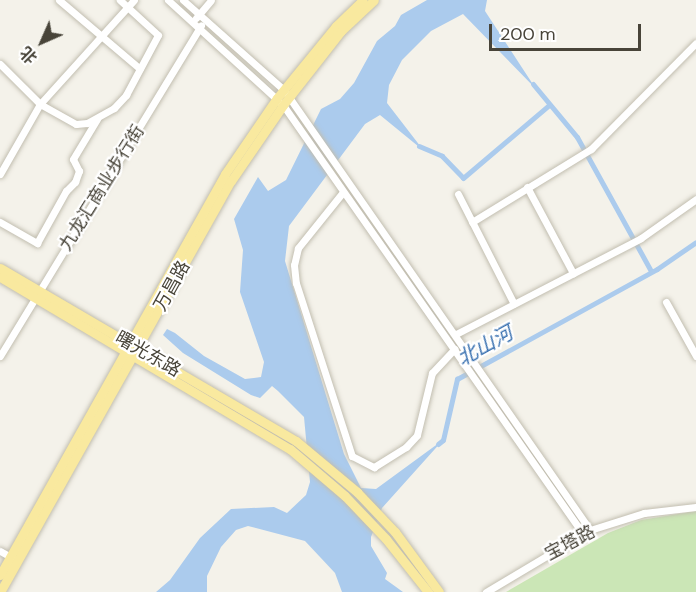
<!DOCTYPE html>
<html>
<head>
<meta charset="utf-8">
<style>
  body { margin:0 }
  #map { position:relative; width:696px; height:592px; overflow:hidden; background:#f4f2ea; font-family:"DM Sans","Noto Sans SC",sans-serif }
  div>[style] { position:absolute }
  .green>* { inset:0; background:#cbe6b6 }
  .water>* { inset:0; background:#abcbed }
  .canal>* { height:5px; margin:-2.5px; padding:0 2.5px; transform-origin:2.5px; border-radius:2.5px; background:#abcbed }
  .roads { filter:drop-shadow(0 0 2px #c2beb0) drop-shadow(0 0 2px #c2beb0) }
  .minor>* { height:7px; margin:-3.5px; padding:0 3.5px; transform-origin:3.5px; border-radius:3.5px; background:#fff }
  .major>* { height:9px; margin:-4.5px; padding:0 4.5px; transform-origin:4.5px; border-radius:4.5px; background:#f9e99f }
  span { translate:-50% -50%; white-space:nowrap; text-align:center; line-height:1.15; -webkit-text-stroke:4.5px #fff; paint-order:stroke }
  .street-label { font-size:18px; color:#484439 }
  .water-label { font-size:20px; color:#376faf; font-style:italic }
  .north { position:absolute; left:12px; top:12px; width:60px; height:60px; -webkit-text-stroke:4px #fff; paint-order:stroke; rotate:225deg; font-size:16px; font-weight:700; line-height:24px; text-align:center; color:#484439 }
  .north::after { content:''; display:block; margin:auto; width:21px; height:27px; background:#484439; clip-path:polygon(50% 0,100% 100%,50% 72%,0 100%) }
  .scale { position:absolute; left:489px; top:24px; width:152px; height:27px; box-sizing:border-box; border:3px solid #484439; border-top:0; padding-left:8px; font-size:18px; line-height:21px; white-space:nowrap; color:#484439; -webkit-text-stroke:4px #fff; paint-order:stroke }
</style>
</head>
<body>
<div id="map">
  <div class="green">
    <div style="clip-path:polygon(696px 511px,696px 592px,506px 592px,608px 533px,641px 520px)"></div>
  </div>
  <div class="water">
    <div style="clip-path:polygon(427px 0,487px 0,485px 11px,536px 89px,463px 14px,431px 31px,402px 60px,389px 85px,387px 103px,424px 151px,380px 115px,365px 124px,289px 226px,285px 261px,344px 454px,361px 488px,376px 489px,443px 440px,382px 508px,371px 537px,371px 546px,387px 573px,385px 579px,403px 592px,342px 592px,335px 573px,305px 541px,248px 526px,236px 530px,221px 547px,207px 576px,207px 592px,156px 592px,170px 580px,200px 538px,231px 509px,274px 507px,287px 513px,306px 495px,310px 482px,304px 417px,278px 391px,272px 386px,260px 398px,251px 395px,183px 353px,163px 335px,167px 329px,175px 333px,204px 356px,245px 379px,261px 377px,264px 362px,240px 292px,243px 250px,234px 219px,258px 177px,268px 191px,286px 180px,321px 109px,340px 99px,354px 83px,377px 41px,395px 26px,401px 15px)"></div>
  </div>
  <div class="canal">
    <div style="left:533px;top:84px;width:69px;rotate:50.3deg"></div>
    <div style="left:577px;top:137px;width:153px;rotate:61.1deg"></div>
    <div style="left:419px;top:146px;width:25px;rotate:23deg"></div>
    <div style="left:442px;top:156px;width:30px;rotate:46deg"></div>
    <div style="left:463px;top:178px;width:113px;rotate:-40.3deg"></div>
    <div style="left:438px;top:444px;width:6px;rotate:-39deg"></div>
    <div style="left:443px;top:440px;width:63px;rotate:-77.1deg"></div>
    <div style="left:457px;top:379px;width:228px;rotate:-28.8deg"></div>
    <div style="left:657px;top:269px;width:47px;rotate:-34.7deg"></div>
  </div>
  <div class="roads">
    <div class="minor">
      <div style="left:59px;top:0;width:106px;rotate:40.4deg"></div>
      <div style="left:168px;top:0;width:156px;rotate:42.4deg"></div>
      <div style="left:283px;top:105px;width:523px;rotate:55.03deg"></div>
      <div style="left:183px;top:0;width:135px;rotate:41.7deg"></div>
      <div style="left:284px;top:90px;width:536px;rotate:55.18deg"></div>
      <div style="left:196px;top:18px;width:23px;rotate:-50deg"></div>
      <div style="left:0;top:64px;width:57px;rotate:45deg"></div>
      <div style="left:40px;top:104px;width:41px;rotate:29.1deg"></div>
      <div style="left:76px;top:124px;width:11px;rotate:-5deg"></div>
      <div style="left:87px;top:123px;width:31px;rotate:-29deg"></div>
      <div style="left:114px;top:108px;width:18px;rotate:-47deg"></div>
      <div style="left:126px;top:95px;width:68px;rotate:-61.9deg"></div>
      <div style="left:158px;top:35px;width:52px;rotate:-137.4deg"></div>
      <div style="left:0;top:174px;width:81px;rotate:-60.3deg"></div>
      <div style="left:40px;top:104px;width:140px;rotate:-47.9deg"></div>
      <div style="left:527px;top:187px;width:98px;rotate:61.9deg"></div>
      <div style="left:343px;top:192px;width:72px;rotate:128.8deg"></div>
      <div style="left:298px;top:248px;width:17px;rotate:103deg"></div>
      <div style="left:294px;top:265px;width:18px;rotate:84deg"></div>
      <div style="left:296px;top:283px;width:182px;rotate:72.1deg"></div>
      <div style="left:352px;top:456px;width:25px;rotate:27deg"></div>
      <div style="left:374px;top:467px;width:38px;rotate:-32deg"></div>
      <div style="left:406px;top:447px;width:16px;rotate:-47deg"></div>
      <div style="left:417px;top:435px;width:64px;rotate:-76.4deg"></div>
      <div style="left:432px;top:373px;width:33px;rotate:-47deg"></div>
      <div style="left:458px;top:194px;width:123px;rotate:63deg"></div>
      <div style="left:0;top:222px;width:43px;rotate:29.6deg"></div>
      <div style="left:37px;top:243px;width:60px;rotate:-60.9deg"></div>
      <div style="left:66px;top:191px;width:13px;rotate:-45deg"></div>
      <div style="left:75px;top:182px;width:12px;rotate:-70deg"></div>
      <div style="left:79px;top:171px;width:13px;rotate:-117deg"></div>
      <div style="left:73px;top:159px;width:47px;rotate:-59deg"></div>
      <div style="left:472px;top:222px;width:140px;rotate:-31.5deg"></div>
      <div style="left:591px;top:149px;width:149px;rotate:-45.3deg"></div>
      <div style="left:666px;top:302px;width:62px;rotate:60.9deg"></div>
      <div style="left:456px;top:334px;width:208px;rotate:-27.4deg"></div>
      <div style="left:641px;top:238px;width:67px;rotate:-35.3deg"></div>
      <div style="left:0;top:356px;width:387px;rotate:-58.7deg"></div>
      <div style="left:0;top:551px;width:13px;rotate:29deg"></div>
      <div style="left:486px;top:592px;width:121px;rotate:-30.8deg"></div>
      <div style="left:590px;top:530px;width:57px;rotate:-17.5deg"></div>
      <div style="left:644px;top:513px;width:52px;rotate:-6.6deg"></div>
    </div>
    <div class="major">
      <div style="left:0;top:268px;width:343px;rotate:30.3deg"></div>
      <div style="left:296px;top:441px;width:80px;rotate:39.9deg"></div>
      <div style="left:357px;top:492px;width:55px;rotate:46.5deg"></div>
      <div style="left:395px;top:532px;width:74px;rotate:53.7deg"></div>
      <div style="left:0;top:277px;width:337px;rotate:30.7deg"></div>
      <div style="left:290px;top:449px;width:72px;rotate:40.5deg"></div>
      <div style="left:345px;top:496px;width:59px;rotate:46.4deg"></div>
      <div style="left:386px;top:539px;width:68px;rotate:51.6deg"></div>
      <div style="left:0;top:575px;width:460px;rotate:-60.7deg"></div>
      <div style="left:225px;top:174px;width:92px;rotate:-55.6deg"></div>
      <div style="left:277px;top:98px;width:93px;rotate:-50.7deg"></div>
      <div style="left:336px;top:26px;width:37px;rotate:-44deg"></div>
      <div style="left:0;top:592px;width:471px;rotate:-60.7deg"></div>
      <div style="left:231px;top:181px;width:92px;rotate:-55.6deg"></div>
      <div style="left:283px;top:105px;width:94px;rotate:-51.9deg"></div>
      <div style="left:341px;top:31px;width:45px;rotate:-43.2deg"></div>
    </div>
  </div>
  <div class="street-label">
    <span style="left:102px;top:188px;rotate:-58deg">九龙汇商业步行街</span>
    <span style="left:172px;top:286px;rotate:-61deg">万昌路</span>
    <span style="left:148px;top:354px;rotate:30deg">曙光东路</span>
    <span style="left:570px;top:543px;rotate:-28deg">宝塔路</span>
  </div>
  <div class="water-label">
    <span style="left:485px;top:346px;rotate:-29deg">北山河</span>
  </div>
  <div class="north">北</div>
  <div class="scale">200 m</div>
</div>
</body>
</html>
